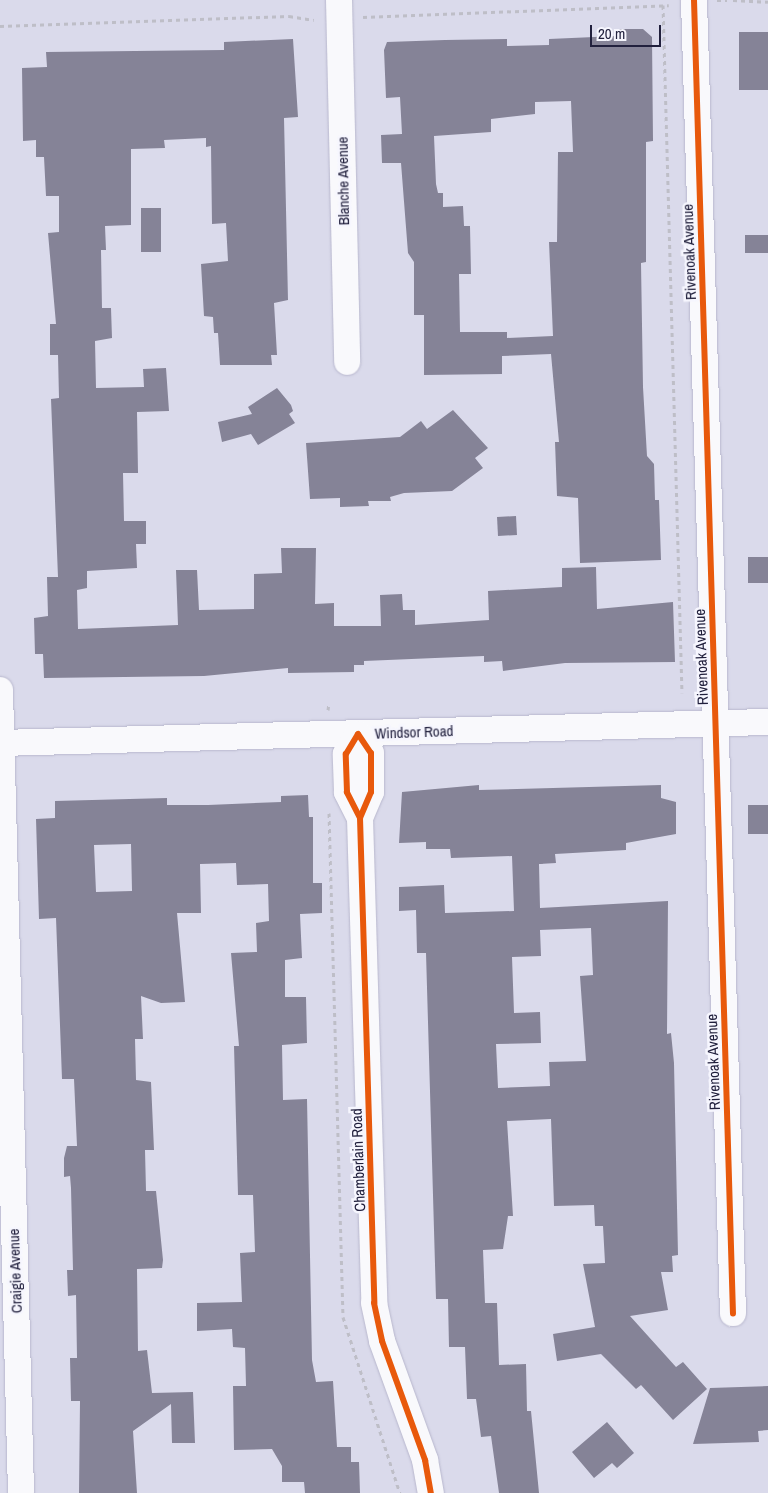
<!DOCTYPE html>
<html>
<head>
<meta charset="utf-8">
<style>
  body { margin:0 }
  #map { position:relative; width:768px; height:1493px; overflow:hidden; background:#dadaeb; font-family:"Archivo Narrow",sans-serif }
  div>[style] { position:absolute }
  .building>* { inset:0; background:#858397; transform-origin:0 0 }
  .path>* { height:3px; margin-top:-1.5px; transform-origin:0; background:repeating-linear-gradient(90deg,#bebec7 0 4px,transparent 0 8px) }
  .roads { filter:drop-shadow(0 0 1px #b8b7cd) drop-shadow(0 0 1px #b8b7cd) }
  .minor>* { height:26px; margin:-13px; padding:0 13px; transform-origin:13px; border-radius:13px; background:#f9f9fc }
  .cycleway>* { height:6px; margin:-3px; padding:0 3px; transform-origin:3px; border-radius:3px; background:#e8590c }
  span { translate:-50% -50%; white-space:nowrap; text-align:center; line-height:1.15; -webkit-text-stroke:5px #f6f6fe; paint-order:stroke }
  .street-label { font-size:15px; color:#21203d }
  .scale { position:absolute; left:590px; top:25px; width:71px; height:22px; box-sizing:border-box; border:2px solid #21203d; border-top:0; padding-left:6px; font-size:15px; line-height:18px; white-space:nowrap; color:#21203d; -webkit-text-stroke:4px #f6f6fe; paint-order:stroke }
</style>
</head>
<body>
<div id="map">
  <div class="building">
    <div style="clip-path:polygon(evenodd,617px 29px,643px 29px,652px 37px,653px 141px,646px 142px,646px 262px,641px 263px,643px 387px,647px 456px,654px 464px,655px 500px,659px 500px,661px 560px,580px 563px,578px 498px,557px 496px,555px 442px,559px 442px,551px 354px,502px 356px,502px 374px,424px 375px,424px 315px,414px 315px,414px 262px,408px 253px,401px 163px,382px 163px,381px 135px,402px 134px,400px 97px,386px 98px,384px 50px,387px 42px,445px 40px,507px 39px,507px 46px,549px 45px,549px 39px,617px 36px,617px 29px,571px 101px,573px 152px,558px 152px,557px 242px,549px 242px,553px 336px,507px 338px,507px 332px,460px 332px,459px 274px,471px 274px,470px 226px,464px 226px,463px 206px,443px 207px,443px 193px,438px 193px,436px 184px,434px 136px,491px 132px,491px 119px,535px 114px,535px 102px,571px 101px)"></div>
    <div style="left:768px;top:32px;width:58px;height:29px;rotate:90deg"></div>
    <div style="clip-path:polygon(293px 39px,298px 117px,284px 118px,288px 300px,274px 303px,277px 355px,271px 355px,272px 365px,220px 365px,218px 333px,214px 333px,213px 317px,204px 316px,201px 264px,228px 261px,226px 223px,212px 224px,211px 146px,206px 147px,206px 138px,164px 140px,165px 148px,131px 149px,131px 225px,105px 226px,106px 250px,101px 250px,102px 308px,111px 308px,112px 338px,95px 341px,96px 388px,144px 387px,143px 369px,166px 368px,169px 411px,137px 412px,138px 473px,123px 473px,124px 521px,146px 521px,146px 544px,136px 544px,137px 568px,87px 571px,87px 588px,77px 590px,78px 629px,178px 625px,176px 570px,197px 570px,199px 610px,254px 609px,254px 574px,282px 573px,281px 548px,316px 548px,315px 604px,334px 603px,334px 626px,381px 626px,380px 595px,402px 594px,403px 610px,415px 610px,415px 625px,489px 620px,488px 591px,562px 587px,562px 568px,596px 567px,597px 609px,673px 602px,675px 662px,565px 663px,503px 671px,502px 661px,484px 662px,484px 656px,435px 658px,364px 661px,364px 665px,354px 665px,354px 672px,288px 673px,288px 668px,204px 676px,44px 678px,43px 654px,35px 654px,34px 618px,48px 616px,47px 577px,58px 577px,51px 399px,59px 398px,58px 355px,50px 355px,50px 324px,56px 324px,48px 233px,59px 232px,59px 196px,46px 196px,44px 157px,36px 157px,36px 140px,23px 141px,22px 68px,47px 67px,46px 52px,224px 50px,224px 42px)"></div>
    <div style="left:161px;top:208px;width:44px;height:20px;rotate:90deg"></div>
    <div style="left:768px;top:235px;width:18px;height:23px;rotate:90deg"></div>
    <div style="clip-path:polygon(277px 388px,291px 405px,293px 411px,289px 414px,295px 423px,258px 445px,251px 434px,222px 442px,218px 422px,252px 414px,248px 407px)"></div>
    <div style="clip-path:polygon(453px 410px,488px 448px,475px 458px,483px 468px,452px 491px,404px 493px,390px 497px,391px 501px,368px 501px,369px 506px,340px 507px,340px 498px,310px 499px,306px 443px,400px 437px,421px 421px,427px 429px)"></div>
    <div style="left:516px;top:516px;width:19px;height:19px;rotate:87deg"></div>
    <div style="left:748px;top:557px;width:20px;height:26px"></div>
    <div style="clip-path:polygon(evenodd,479px 785px,479px 790px,661px 785px,661px 798px,676px 802px,676px 834px,626px 843px,626px 850px,555px 854px,556px 863px,539px 864px,540px 908px,668px 901px,667px 1034px,671px 1033px,674px 1063px,678px 1255px,672px 1256px,673px 1272px,661px 1272px,668px 1310px,630px 1316px,676px 1367px,683px 1362px,707px 1389px,673px 1420px,641px 1385px,636px 1389px,601px 1354px,557px 1361px,553px 1334px,595px 1327px,583px 1264px,605px 1263px,603px 1226px,595px 1226px,594px 1205px,554px 1206px,551px 1119px,507px 1121px,513px 1216px,508px 1216px,503px 1249px,483px 1250px,485px 1303px,497px 1303px,499px 1365px,526px 1364px,527px 1411px,531px 1411px,539px 1493px,499px 1493px,491px 1436px,481px 1437px,476px 1399px,467px 1399px,465px 1347px,449px 1347px,448px 1299px,436px 1299px,426px 953px,417px 953px,416px 910px,399px 911px,399px 887px,444px 885px,445px 913px,514px 911px,512px 856px,451px 858px,450px 849px,426px 849px,426px 842px,399px 843px,402px 792px,479px 785px,591px 928px,593px 975px,580px 976px,586px 1061px,549px 1062px,550px 1086px,498px 1088px,496px 1044px,541px 1043px,540px 1012px,514px 1013px,512px 957px,541px 956px,540px 930px,591px 928px)"></div>
    <div style="clip-path:polygon(evenodd,308px 795px,309px 817px,313px 817px,313px 883px,322px 883px,322px 913px,300px 914px,302px 958px,285px 960px,285px 997px,306px 997px,307px 1043px,282px 1045px,283px 1100px,307px 1099px,312px 1360px,316px 1382px,333px 1381px,337px 1447px,351px 1447px,351px 1462px,359px 1462px,360px 1493px,305px 1493px,304px 1482px,282px 1482px,282px 1466px,272px 1449px,234px 1450px,233px 1386px,246px 1386px,245px 1348px,233px 1347px,232px 1329px,197px 1331px,197px 1303px,242px 1302px,240px 1253px,255px 1252px,253px 1195px,238px 1195px,234px 1046px,239px 1046px,231px 953px,257px 952px,256px 923px,269px 921px,268px 884px,237px 885px,236px 863px,200px 864px,201px 913px,177px 913px,185px 1002px,161px 1003px,141px 996px,143px 1039px,135px 1039px,136px 1080px,151px 1082px,154px 1150px,145px 1150px,146px 1191px,156px 1191px,163px 1260px,162px 1268px,137px 1269px,138px 1351px,147px 1350px,152px 1393px,193px 1392px,195px 1443px,172px 1443px,171px 1404px,133px 1431px,137px 1493px,79px 1493px,80px 1401px,71px 1401px,70px 1358px,77px 1358px,76px 1295px,68px 1296px,67px 1270px,73px 1270px,71px 1188px,70px 1176px,64px 1177px,64px 1158px,67px 1146px,77px 1146px,74px 1079px,62px 1079px,56px 918px,39px 919px,36px 819px,55px 818px,55px 801px,167px 798px,167px 805px,208px 805px,281px 802px,281px 796px,308px 795px,131px 844px,132px 891px,96px 892px,94px 845px,131px 844px)"></div>
    <div style="left:748px;top:805px;width:20px;height:29px"></div>
    <div style="clip-path:polygon(768px 1386px,768px 1430px,758px 1431px,759px 1442px,693px 1444px,710px 1388px)"></div>
    <div style="clip-path:polygon(607px 1422px,634px 1453px,617px 1468px,612px 1463px,594px 1478px,572px 1452px)"></div>
  </div>
  <div class="path">
    <div style="left:717px;top:0;width:10px"></div>
    <div style="left:733px;top:0;width:35px;rotate:3deg"></div>
    <div style="left:663px;top:5px;width:688px;rotate:88.42deg"></div>
    <div style="left:363px;top:17px;width:306px;rotate:-2.2deg"></div>
    <div style="left:0;top:26px;width:289px;rotate:-2deg"></div>
    <div style="left:289px;top:16px;width:25px;rotate:9deg"></div>
    <div style="left:328px;top:710px;width:7px;rotate:-82deg"></div>
    <div style="left:329px;top:813px;width:504px;rotate:88.41deg"></div>
    <div style="left:343px;top:1317px;width:185px;rotate:72.1deg"></div>
  </div>
  <div class="roads">
    <div class="minor">
      <div style="left:339px;top:0;width:362px;rotate:88.7deg"></div>
      <div style="left:694px;top:0;width:1314px;rotate:88.3deg"></div>
      <div style="left:0;top:690px;width:803px;rotate:88.5deg"></div>
      <div style="left:0;top:743px;width:768px;rotate:-1.57deg"></div>
      <div style="left:360px;top:818px;width:29px;rotate:-117deg"></div>
      <div style="left:347px;top:792px;width:38px;rotate:-92deg"></div>
      <div style="left:346px;top:754px;width:23px;rotate:-59deg"></div>
      <div style="left:358px;top:734px;width:23px;rotate:56deg"></div>
      <div style="left:371px;top:753px;width:39px;rotate:90deg"></div>
      <div style="left:371px;top:792px;width:28px;rotate:113deg"></div>
      <div style="left:360px;top:818px;width:485px;rotate:88.3deg"></div>
      <div style="left:374px;top:1303px;width:39px;rotate:78deg"></div>
      <div style="left:382px;top:1341px;width:127px;rotate:70.1deg"></div>
      <div style="left:425px;top:1460px;width:34px;rotate:80deg"></div>
    </div>
  </div>
  <div class="cycleway">
    <div style="left:694px;top:0;width:1314px;rotate:88.3deg"></div>
    <div style="left:360px;top:818px;width:29px;rotate:-117deg"></div>
    <div style="left:347px;top:792px;width:38px;rotate:-92deg"></div>
    <div style="left:346px;top:754px;width:23px;rotate:-59deg"></div>
    <div style="left:358px;top:734px;width:23px;rotate:56deg"></div>
    <div style="left:371px;top:753px;width:39px;rotate:90deg"></div>
    <div style="left:371px;top:792px;width:28px;rotate:113deg"></div>
    <div style="left:360px;top:818px;width:485px;rotate:88.3deg"></div>
    <div style="left:374px;top:1303px;width:39px;rotate:78deg"></div>
    <div style="left:382px;top:1341px;width:127px;rotate:70.1deg"></div>
    <div style="left:425px;top:1460px;width:34px;rotate:80deg"></div>
  </div>
  <div class="street-label">
    <span style="left:343px;top:181px;rotate:-91deg">Blanche Avenue</span>
    <span style="left:689px;top:252px;rotate:-92deg">Rivenoak Avenue</span>
    <span style="left:701px;top:657px;rotate:-92deg">Rivenoak Avenue</span>
    <span style="left:414px;top:732px;rotate:-2deg">Windsor Road</span>
    <span style="left:713px;top:1062px;rotate:-92deg">Rivenoak Avenue</span>
    <span style="left:358px;top:1160px;rotate:-92deg">Chamberlain Road</span>
    <span style="left:15px;top:1271px;rotate:-92deg">Craigie Avenue</span>
  </div>
  <div class="scale">20 m</div>
</div>
</body>
</html>
